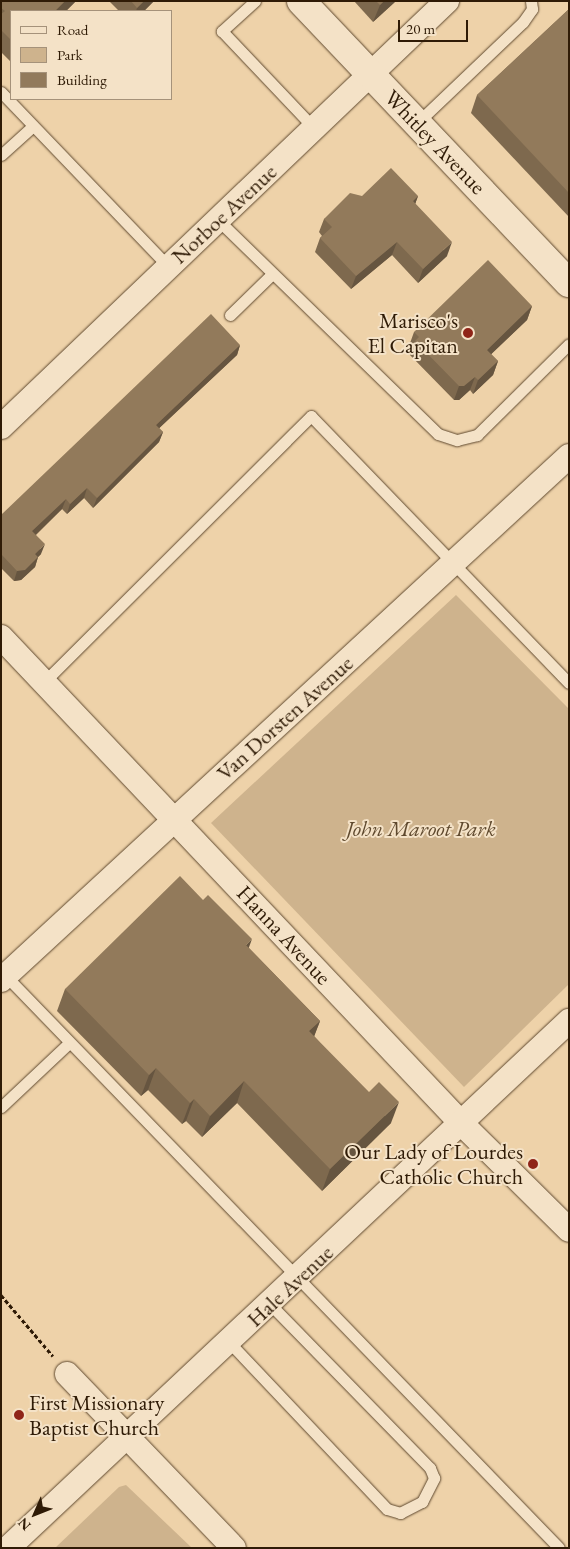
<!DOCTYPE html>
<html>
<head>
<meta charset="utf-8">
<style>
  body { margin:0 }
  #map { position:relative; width:570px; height:1549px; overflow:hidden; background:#eed2a9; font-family:"EB Garamond",serif }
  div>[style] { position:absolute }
  .green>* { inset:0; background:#ceb38d }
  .path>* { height:3px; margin-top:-1.5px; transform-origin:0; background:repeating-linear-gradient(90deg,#2f1b06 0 4px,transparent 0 6.5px) }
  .roads { filter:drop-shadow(0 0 1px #5f492f) drop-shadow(0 0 1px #5f492f) }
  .lane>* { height:11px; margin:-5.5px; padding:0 5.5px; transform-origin:5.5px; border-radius:5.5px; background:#f4e2c7 }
  .street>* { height:24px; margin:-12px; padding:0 12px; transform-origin:12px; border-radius:12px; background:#f4e2c7 }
  .secondary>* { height:28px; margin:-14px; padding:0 14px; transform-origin:14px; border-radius:14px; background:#f4e2c7 }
  .wall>* { inset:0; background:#7e694e }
  .shaded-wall>* { inset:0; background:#665540 }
  .building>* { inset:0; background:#927a5b }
  .dots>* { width:14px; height:14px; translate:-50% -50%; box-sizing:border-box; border:2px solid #f4e2c7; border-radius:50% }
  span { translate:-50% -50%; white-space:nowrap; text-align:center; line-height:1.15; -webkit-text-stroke:4px #f4e2c7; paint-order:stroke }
  .street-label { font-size:22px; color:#2f1b06 }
  .poi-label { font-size:22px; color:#2f1b06 }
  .right { translate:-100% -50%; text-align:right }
  .left { translate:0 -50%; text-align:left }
  .park-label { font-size:22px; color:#5f492e; font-style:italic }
  .frame { position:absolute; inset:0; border:2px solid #2f1b06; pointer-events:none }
  .legend { position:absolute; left:10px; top:10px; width:162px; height:90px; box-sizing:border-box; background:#f4e2c7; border:1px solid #a5927a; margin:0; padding:6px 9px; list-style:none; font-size:15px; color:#2f1b06 }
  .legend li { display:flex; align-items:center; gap:10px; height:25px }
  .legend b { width:25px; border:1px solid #a5927a }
  .north { position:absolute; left:10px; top:1489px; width:50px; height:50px; -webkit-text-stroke:4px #f4e2c7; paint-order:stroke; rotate:226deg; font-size:14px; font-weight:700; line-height:20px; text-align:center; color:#2f1b06 }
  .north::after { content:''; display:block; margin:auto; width:18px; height:22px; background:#2f1b06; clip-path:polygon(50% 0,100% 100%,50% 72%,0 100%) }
  .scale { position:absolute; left:398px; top:20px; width:70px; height:22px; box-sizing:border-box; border:2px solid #2f1b06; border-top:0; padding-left:6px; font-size:15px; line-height:18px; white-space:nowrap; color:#2f1b06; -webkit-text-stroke:4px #f4e2c7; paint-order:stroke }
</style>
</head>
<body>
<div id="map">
  <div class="green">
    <div style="clip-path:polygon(456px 595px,569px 709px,569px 984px,464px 1087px,211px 823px)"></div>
    <div style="clip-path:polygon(126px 1485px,192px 1548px,55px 1548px,119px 1487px)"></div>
  </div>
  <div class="path">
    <div style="left:1px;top:1295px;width:80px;rotate:49.6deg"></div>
  </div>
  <div class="roads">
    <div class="lane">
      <div style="left:255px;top:1px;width:45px;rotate:137.7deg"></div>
      <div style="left:222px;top:31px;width:135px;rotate:46.5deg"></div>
      <div style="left:1px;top:92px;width:240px;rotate:46.2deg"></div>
      <div style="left:417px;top:123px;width:146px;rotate:-43.6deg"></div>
      <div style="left:523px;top:22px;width:16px;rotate:-55deg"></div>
      <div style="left:532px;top:9px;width:8px;rotate:-97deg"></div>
      <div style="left:1px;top:155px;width:43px;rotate:-42.2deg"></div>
      <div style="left:217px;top:219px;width:308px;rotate:44.2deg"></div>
      <div style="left:438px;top:434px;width:20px;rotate:18deg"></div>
      <div style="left:457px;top:440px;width:21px;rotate:-14deg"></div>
      <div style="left:477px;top:435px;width:129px;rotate:-44.7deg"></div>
      <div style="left:230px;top:315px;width:57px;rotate:-44.3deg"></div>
      <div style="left:44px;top:682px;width:377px;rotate:-44.9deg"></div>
      <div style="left:311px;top:416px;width:371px;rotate:46deg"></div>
      <div style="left:4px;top:974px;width:798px;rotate:45.96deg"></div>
      <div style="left:1px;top:1107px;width:93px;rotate:-43.3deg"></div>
      <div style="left:229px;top:1342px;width:230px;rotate:46.6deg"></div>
      <div style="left:387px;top:1509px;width:14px;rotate:17deg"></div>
      <div style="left:400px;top:1513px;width:25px;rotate:-27deg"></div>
      <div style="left:422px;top:1502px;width:27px;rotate:-63deg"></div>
      <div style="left:434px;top:1478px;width:11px;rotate:-112deg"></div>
      <div style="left:430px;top:1468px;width:228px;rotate:-134.3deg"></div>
    </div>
    <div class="street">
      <div style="left:1px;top:427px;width:617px;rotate:-43.69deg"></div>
      <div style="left:1px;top:637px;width:672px;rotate:46.57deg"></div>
      <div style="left:463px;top:1125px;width:149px;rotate:44.7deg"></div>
      <div style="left:1px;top:980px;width:773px;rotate:-42.69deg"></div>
      <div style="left:67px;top:1374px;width:241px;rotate:46.2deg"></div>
      <div style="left:8px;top:1548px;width:770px;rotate:-43.21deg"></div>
    </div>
    <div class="secondary">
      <div style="left:301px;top:1px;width:389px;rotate:46.5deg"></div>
    </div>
  </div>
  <div class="wall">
    <div style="clip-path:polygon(1px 1px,76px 1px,66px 11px,11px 11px,11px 62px,1px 52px)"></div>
    <div style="clip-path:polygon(109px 1px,154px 1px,144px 11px,119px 11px)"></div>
    <div style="clip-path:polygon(354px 1px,396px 1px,373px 22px)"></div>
    <div style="clip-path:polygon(569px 9px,569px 217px,471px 113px,477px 95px)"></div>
    <div style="clip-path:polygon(362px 196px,418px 196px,415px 204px,447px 256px,418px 283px,392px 255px,351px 289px,315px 252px,320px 238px,322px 236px,319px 232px,324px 219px)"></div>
    <div style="clip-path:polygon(532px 306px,527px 320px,491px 354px,498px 361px,493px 375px,473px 394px,470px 390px,459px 400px,454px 400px,410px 355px,412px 349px,409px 346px,414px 332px)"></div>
    <div style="clip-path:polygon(240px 345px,237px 355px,159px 428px,163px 432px,159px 442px,93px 508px,84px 498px,67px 514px,62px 509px,36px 535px,41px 554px,38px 557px,35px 567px,21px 580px,14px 581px,1px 568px,1px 515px)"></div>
    <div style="clip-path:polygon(249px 948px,320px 1021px,314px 1036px,391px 1123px,322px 1191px,237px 1103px,202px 1137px,186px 1121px,182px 1124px,148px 1090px,141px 1096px,57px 1011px,65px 989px)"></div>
  </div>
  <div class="shaded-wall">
    <div style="clip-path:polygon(65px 1px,76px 1px,66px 11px,55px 11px)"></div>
    <div style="clip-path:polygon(144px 1px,154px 1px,144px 11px,136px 11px,137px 8px)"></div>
    <div style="clip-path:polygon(384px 1px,396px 1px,373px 22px,380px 5px)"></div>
    <div style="clip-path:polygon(418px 196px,413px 210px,413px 201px)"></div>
    <div style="clip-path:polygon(397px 242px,392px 255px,351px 289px,356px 276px)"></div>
    <div style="clip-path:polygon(452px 242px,447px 256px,418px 283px,423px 269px)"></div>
    <div style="clip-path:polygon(532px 306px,527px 320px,482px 363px,487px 350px)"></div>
    <div style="clip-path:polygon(240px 345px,237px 355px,152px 435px,156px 425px)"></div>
    <div style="clip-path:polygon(498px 361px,493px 375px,473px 394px,478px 380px)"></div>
    <div style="clip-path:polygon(475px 377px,470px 390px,459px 400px,454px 400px,459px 386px)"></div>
    <div style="clip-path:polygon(163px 432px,159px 442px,93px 508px,97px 498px)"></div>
    <div style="clip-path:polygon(87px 488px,84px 498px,67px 514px,70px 504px)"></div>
    <div style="clip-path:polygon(66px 499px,62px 509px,29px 541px,32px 531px)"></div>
    <div style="clip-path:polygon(45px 544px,41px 554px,31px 564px,35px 554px)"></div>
    <div style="clip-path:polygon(38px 557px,35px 567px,21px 580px,14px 581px,17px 571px)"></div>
    <div style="clip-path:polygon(252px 939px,244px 961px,246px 945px)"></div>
    <div style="clip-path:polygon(320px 1021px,312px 1042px,309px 1031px)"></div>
    <div style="clip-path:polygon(156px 1068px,148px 1090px,141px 1096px,149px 1075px)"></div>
    <div style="clip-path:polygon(244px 1081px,237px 1103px,202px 1137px,210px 1116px)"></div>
    <div style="clip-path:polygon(194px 1099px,186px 1121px,182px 1124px,190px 1103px)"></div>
    <div style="clip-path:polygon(399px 1102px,391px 1123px,322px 1191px,330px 1169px)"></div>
  </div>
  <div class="building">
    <div style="clip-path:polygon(1px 1px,65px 1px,55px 11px,11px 11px,11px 40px,1px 30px,1px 14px,5px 11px,1px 8px)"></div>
    <div style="clip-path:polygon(131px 1px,144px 1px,137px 8px)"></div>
    <div style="clip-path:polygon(376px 1px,384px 1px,380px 5px)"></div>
    <div style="clip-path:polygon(569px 9px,569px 193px,477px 95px)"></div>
    <div style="clip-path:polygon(391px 168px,418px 196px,413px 201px,452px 242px,423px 269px,397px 242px,356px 276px,320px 238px,332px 227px,324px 219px,350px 193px,362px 196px)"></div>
    <div style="clip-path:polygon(488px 260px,532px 306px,487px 350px,498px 361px,478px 380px,475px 377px,464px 386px,459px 386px,415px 341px,419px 337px,414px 332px)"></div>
    <div style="clip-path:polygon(211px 314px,240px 345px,156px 425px,163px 432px,97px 498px,87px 488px,70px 504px,66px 499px,32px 531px,45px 544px,35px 554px,38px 557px,25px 570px,17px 571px,1px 554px,1px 527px,2px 526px,1px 525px,1px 515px)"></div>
    <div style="clip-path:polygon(180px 876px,203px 900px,208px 895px,252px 939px,246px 945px,320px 1021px,309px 1031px,369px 1092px,379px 1082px,399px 1102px,330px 1169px,244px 1081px,210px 1116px,194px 1099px,190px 1103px,156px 1068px,149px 1075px,65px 989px)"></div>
  </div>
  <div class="dots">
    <div style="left:468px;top:333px;background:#8f2418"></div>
    <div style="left:533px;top:1164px;background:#8f2418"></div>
    <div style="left:19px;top:1415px;background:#8f2418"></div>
  </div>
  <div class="street-label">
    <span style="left:435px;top:142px;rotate:46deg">Whitley Avenue</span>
    <span style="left:224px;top:214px;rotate:-43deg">Norboe Avenue</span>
    <span style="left:285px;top:718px;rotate:-42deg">Van Dorsten Avenue</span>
    <span style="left:284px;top:935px;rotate:47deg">Hanna Avenue</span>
    <span style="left:290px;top:1286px;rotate:-43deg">Hale Avenue</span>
  </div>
  <div class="poi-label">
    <span class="right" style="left:458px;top:333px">Marisco's<br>El Capitan</span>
    <span class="right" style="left:523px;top:1164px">Our Lady of Lourdes<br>Catholic Church</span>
    <span class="left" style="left:29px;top:1415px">First Missionary<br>Baptist Church</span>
  </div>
  <div class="park-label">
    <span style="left:421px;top:829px">John Maroot Park</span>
  </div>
  <div class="frame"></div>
  <ul class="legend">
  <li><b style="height:6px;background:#f4e2c7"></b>Road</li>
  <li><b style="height:14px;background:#ceb38d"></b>Park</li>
  <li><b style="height:14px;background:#927a5b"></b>Building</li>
  </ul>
  <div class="north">N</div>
  <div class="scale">20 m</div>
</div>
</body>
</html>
